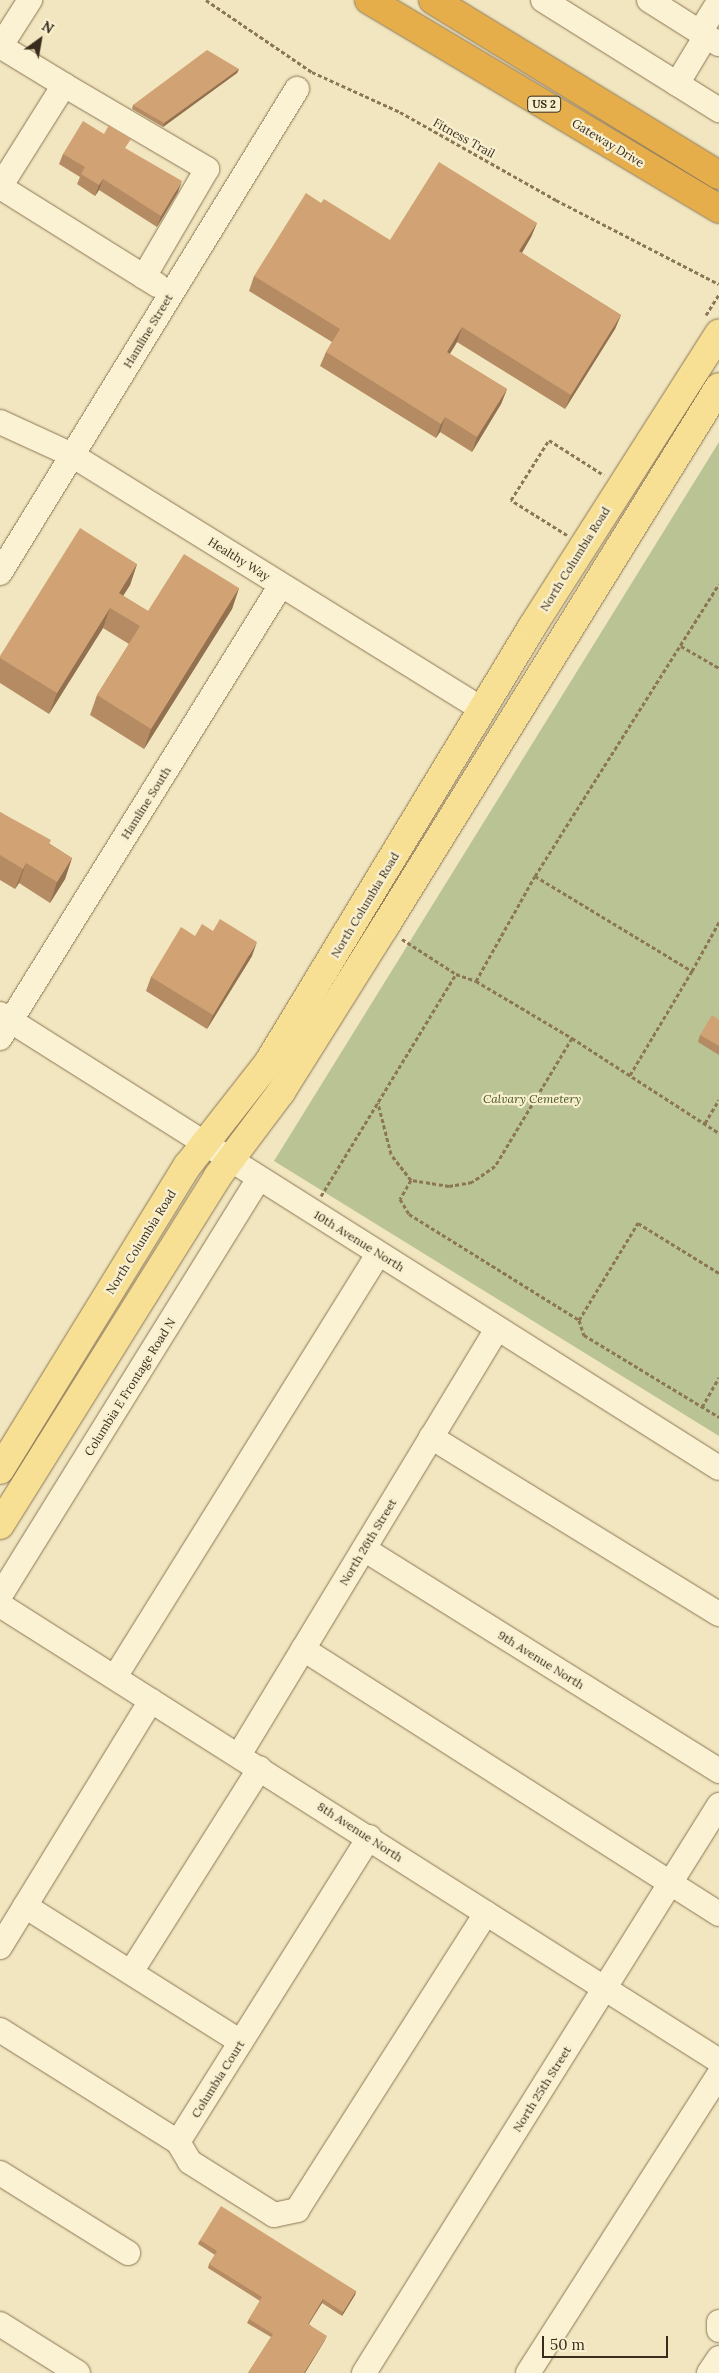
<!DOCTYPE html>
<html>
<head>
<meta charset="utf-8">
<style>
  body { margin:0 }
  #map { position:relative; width:719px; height:2373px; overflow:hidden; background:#f1e6bf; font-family:Lora,serif }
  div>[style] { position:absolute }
  .cemetery>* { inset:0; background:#bac393 }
  .path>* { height:3px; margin-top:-1.5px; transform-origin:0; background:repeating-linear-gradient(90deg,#8b7656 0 4px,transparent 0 6.5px) }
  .roads { filter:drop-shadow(0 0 1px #8b7656) drop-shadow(0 0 1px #8b7656) }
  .minor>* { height:24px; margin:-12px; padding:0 12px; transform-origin:12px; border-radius:12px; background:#fbf2d3 }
  .major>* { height:28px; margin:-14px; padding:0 14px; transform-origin:14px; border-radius:14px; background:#f7e094 }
  .highway>* { height:28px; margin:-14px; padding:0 14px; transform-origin:14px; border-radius:14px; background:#e6ae4a }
  .wall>* { inset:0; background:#b48b63 }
  .shaded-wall>* { inset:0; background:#927150 }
  .building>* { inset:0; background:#d1a273 }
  span { translate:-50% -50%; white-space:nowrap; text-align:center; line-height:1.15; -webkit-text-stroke:4.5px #f8efcf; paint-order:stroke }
  .shield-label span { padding:1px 4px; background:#f8efcf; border:1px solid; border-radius:4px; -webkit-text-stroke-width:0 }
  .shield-label { font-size:11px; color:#392c1c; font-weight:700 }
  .street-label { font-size:12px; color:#392c1c }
  .park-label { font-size:12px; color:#455721; font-style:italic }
  .north { position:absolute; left:15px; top:15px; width:50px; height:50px; -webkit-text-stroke:4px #f8efcf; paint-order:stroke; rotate:32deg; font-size:14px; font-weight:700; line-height:20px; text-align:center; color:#392c1c }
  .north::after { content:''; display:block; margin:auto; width:18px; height:22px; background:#392c1c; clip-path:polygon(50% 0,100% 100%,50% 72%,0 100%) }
  .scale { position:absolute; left:542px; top:2336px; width:126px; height:22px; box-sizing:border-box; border:2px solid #392c1c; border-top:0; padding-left:6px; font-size:15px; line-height:18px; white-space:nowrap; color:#392c1c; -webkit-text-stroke:4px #f8efcf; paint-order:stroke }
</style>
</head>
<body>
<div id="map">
  <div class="cemetery">
    <div style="clip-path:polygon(719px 442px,719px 1436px,274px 1161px)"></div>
  </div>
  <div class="path">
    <div style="left:206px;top:0;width:128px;rotate:34.2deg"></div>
    <div style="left:312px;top:72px;width:97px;rotate:24.4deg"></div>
    <div style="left:400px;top:112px;width:179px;rotate:29.4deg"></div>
    <div style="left:556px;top:200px;width:183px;rotate:27.3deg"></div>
    <div style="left:706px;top:315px;width:25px;rotate:-58deg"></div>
    <div style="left:567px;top:535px;width:66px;rotate:-148deg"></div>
    <div style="left:511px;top:500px;width:71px;rotate:-57.7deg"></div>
    <div style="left:549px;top:440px;width:65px;rotate:32.5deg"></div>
    <div style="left:681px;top:646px;width:44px;rotate:30.1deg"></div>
    <div style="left:535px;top:876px;width:184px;rotate:31.2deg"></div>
    <div style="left:692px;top:971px;width:56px;rotate:-61.1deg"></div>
    <div style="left:402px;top:939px;width:64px;rotate:32.9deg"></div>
    <div style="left:476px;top:981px;width:120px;rotate:-60.7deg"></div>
    <div style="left:535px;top:876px;width:345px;rotate:-57.8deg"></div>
    <div style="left:572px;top:1038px;width:175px;rotate:32.9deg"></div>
    <div style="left:630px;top:1075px;width:121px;rotate:-59.2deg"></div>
    <div style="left:705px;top:1123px;width:27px;rotate:-59deg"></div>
    <div style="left:411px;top:1180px;width:22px;rotate:120deg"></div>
    <div style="left:400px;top:1199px;width:17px;rotate:59deg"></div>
    <div style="left:409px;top:1214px;width:200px;rotate:31.9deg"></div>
    <div style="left:579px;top:1320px;width:16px;rotate:72deg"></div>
    <div style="left:584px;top:1335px;width:158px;rotate:31.3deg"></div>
    <div style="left:321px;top:1196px;width:260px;rotate:-58.7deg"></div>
    <div style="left:456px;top:974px;width:21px;rotate:19deg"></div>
    <div style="left:476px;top:981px;width:112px;rotate:30.7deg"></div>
    <div style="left:572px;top:1038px;width:149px;rotate:121deg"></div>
    <div style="left:495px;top:1166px;width:28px;rotate:145deg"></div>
    <div style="left:472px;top:1182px;width:23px;rotate:170deg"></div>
    <div style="left:449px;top:1186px;width:38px;rotate:-171deg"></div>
    <div style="left:411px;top:1180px;width:33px;rotate:-128deg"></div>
    <div style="left:391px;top:1154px;width:53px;rotate:-104.3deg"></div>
    <div style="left:579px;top:1320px;width:114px;rotate:-58.7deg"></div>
    <div style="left:638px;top:1223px;width:95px;rotate:31.7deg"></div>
    <div style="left:702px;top:1407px;width:34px;rotate:-60deg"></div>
  </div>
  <div class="roads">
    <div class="minor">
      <div style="left:543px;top:0;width:208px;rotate:32deg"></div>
      <div style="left:649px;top:0;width:67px;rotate:32.3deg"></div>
      <div style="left:700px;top:32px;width:36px;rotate:-58deg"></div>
      <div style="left:0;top:46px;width:75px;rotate:31.4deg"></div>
      <div style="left:64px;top:85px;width:120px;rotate:122.1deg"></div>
      <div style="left:0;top:47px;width:56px;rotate:-57.4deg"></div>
      <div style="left:677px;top:84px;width:56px;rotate:-58.9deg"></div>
      <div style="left:706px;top:36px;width:15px;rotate:32deg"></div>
      <div style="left:64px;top:85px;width:166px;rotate:30.4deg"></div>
      <div style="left:207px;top:169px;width:125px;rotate:120.3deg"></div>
      <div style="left:2px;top:188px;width:183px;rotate:32deg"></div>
      <div style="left:0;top:422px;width:79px;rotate:24.6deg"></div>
      <div style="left:72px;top:455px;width:472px;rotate:31.8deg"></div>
      <div style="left:0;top:573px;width:568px;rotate:-58.47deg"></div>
      <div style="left:0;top:1014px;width:850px;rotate:32.27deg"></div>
      <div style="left:0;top:1038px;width:533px;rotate:-58.19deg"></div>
      <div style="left:431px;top:1437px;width:338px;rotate:31.6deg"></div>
      <div style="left:364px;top:1549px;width:419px;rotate:32deg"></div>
      <div style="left:0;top:1596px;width:491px;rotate:-58.2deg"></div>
      <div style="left:0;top:1605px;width:851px;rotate:32.38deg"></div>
      <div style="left:303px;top:1649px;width:493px;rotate:32.5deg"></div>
      <div style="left:115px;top:1677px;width:498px;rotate:-58.1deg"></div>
      <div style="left:239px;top:1755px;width:498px;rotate:-58.8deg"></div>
      <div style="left:25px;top:1906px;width:255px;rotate:32.2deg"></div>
      <div style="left:0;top:1947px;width:289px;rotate:-58.5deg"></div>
      <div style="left:131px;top:1972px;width:241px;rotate:-57.7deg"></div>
      <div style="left:0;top:2030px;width:210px;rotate:32.2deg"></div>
      <div style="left:178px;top:2142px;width:360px;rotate:-57.9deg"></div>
      <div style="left:178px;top:2142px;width:23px;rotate:59deg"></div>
      <div style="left:190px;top:2162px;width:99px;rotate:32.2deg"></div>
      <div style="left:274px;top:2215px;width:24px;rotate:-12deg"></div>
      <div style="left:297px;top:2210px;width:352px;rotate:-57.5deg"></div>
      <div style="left:0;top:2173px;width:151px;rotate:32deg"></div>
      <div style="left:719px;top:2322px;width:8px;rotate:90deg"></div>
      <div style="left:0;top:2324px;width:92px;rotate:32.1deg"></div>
      <div style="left:364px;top:2373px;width:670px;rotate:-57.99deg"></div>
      <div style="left:528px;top:2373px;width:355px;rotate:-57.4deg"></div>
      <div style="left:709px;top:2373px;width:18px;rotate:-56deg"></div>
    </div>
    <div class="major">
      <div style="left:0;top:1470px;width:358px;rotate:-58.4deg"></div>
      <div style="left:188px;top:1165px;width:130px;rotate:-51.9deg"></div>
      <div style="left:268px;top:1063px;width:510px;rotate:-58.8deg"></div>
      <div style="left:532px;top:627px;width:348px;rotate:-57.5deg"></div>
      <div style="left:0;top:1525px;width:411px;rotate:-58deg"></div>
      <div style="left:218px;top:1176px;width:105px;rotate:-53.1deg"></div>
      <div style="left:281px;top:1092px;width:194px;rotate:-57.9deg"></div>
      <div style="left:384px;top:928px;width:636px;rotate:-58.23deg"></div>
    </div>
    <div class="highway">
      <div style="left:369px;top:0;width:408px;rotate:30.8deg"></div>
      <div style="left:433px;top:0;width:335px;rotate:31.5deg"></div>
    </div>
  </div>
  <div class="wall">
    <div style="clip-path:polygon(239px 69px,237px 73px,163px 127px,132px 109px,133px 105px)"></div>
    <div style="clip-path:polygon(127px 150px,178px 192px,157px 227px,99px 190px,95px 196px,77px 184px,80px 177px,59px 164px,63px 154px)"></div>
    <div style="clip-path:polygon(537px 223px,531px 237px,522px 253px,621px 315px,615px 329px,565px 409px,457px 342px,450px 354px,507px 389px,501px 404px,472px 452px,440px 432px,436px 438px,320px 366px,326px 352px,332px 342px,249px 291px,254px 276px,390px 240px)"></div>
    <div style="clip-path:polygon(137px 564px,130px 585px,123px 596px,148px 611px,239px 588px,232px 609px,144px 749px,90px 715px,97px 695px,129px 644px,103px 628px,49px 714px,0 683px,0 658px)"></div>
    <div style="clip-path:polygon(0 812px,72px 858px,65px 879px,50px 903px,19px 883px,15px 889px,0 880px)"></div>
    <div style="clip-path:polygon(195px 936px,252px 956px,207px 1029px,146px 991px,151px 977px)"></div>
    <div style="clip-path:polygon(719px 1020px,719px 1055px,698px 1042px,700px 1035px)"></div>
    <div style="clip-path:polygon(200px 2240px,356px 2291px,355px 2295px,342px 2316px,322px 2303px,309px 2324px,325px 2340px,305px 2373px,248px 2373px,271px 2337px,247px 2323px,249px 2319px,260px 2301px,208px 2268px,209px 2264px,215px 2255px,198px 2244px)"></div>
  </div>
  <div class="shaded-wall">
    <div style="clip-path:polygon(239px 69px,237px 73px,163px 127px,164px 123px)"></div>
    <div style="clip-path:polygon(103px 179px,99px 190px,95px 196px,99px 185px)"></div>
    <div style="clip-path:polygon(182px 181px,178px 192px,157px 227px,161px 216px)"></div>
    <div style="clip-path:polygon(537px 223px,531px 237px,514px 266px,519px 251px)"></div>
    <div style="clip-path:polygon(621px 315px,615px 329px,565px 409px,571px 395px)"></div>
    <div style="clip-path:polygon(462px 327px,457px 342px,442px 366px,447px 352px)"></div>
    <div style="clip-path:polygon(507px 389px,501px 404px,472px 452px,477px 437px)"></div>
    <div style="clip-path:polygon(445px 417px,440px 432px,436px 438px,441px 424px)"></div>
    <div style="clip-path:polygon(137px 564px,130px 585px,114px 610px,119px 593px)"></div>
    <div style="clip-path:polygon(239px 588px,232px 609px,144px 749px,151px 729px)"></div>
    <div style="clip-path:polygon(110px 608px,103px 628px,49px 714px,57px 693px)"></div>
    <div style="clip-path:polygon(72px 858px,65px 879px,50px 903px,57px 882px)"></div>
    <div style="clip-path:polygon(26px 863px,19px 883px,15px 889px,23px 869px)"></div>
    <div style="clip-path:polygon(257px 942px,252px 956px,207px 1029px,213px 1015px)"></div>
    <div style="clip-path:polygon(356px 2291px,355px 2295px,342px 2316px,343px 2312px)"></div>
    <div style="clip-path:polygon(323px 2299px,322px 2303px,306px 2328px,308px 2324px)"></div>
    <div style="clip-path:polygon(327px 2336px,325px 2340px,305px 2373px,304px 2373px)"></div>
  </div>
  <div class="building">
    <div style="clip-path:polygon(207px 50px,239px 69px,164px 123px,133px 105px)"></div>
    <div style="clip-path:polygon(83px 121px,104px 134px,109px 125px,131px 139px,125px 148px,182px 181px,161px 216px,103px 179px,99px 185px,81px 174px,85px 167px,63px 154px)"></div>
    <div style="clip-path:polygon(439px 162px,537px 223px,519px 251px,621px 315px,571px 395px,462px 327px,447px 352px,507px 389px,477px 437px,445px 417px,441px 424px,326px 352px,340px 329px,254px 276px,306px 193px,321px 203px,324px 199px,390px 240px)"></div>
    <div style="clip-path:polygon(80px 528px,137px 564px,119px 593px,148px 611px,184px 554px,239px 588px,151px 729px,97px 695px,140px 626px,110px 608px,57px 693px,0 658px,0 656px)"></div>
    <div style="clip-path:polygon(0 812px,51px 840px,49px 844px,72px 858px,57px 882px,26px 863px,23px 869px,0 855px)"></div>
    <div style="clip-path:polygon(220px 919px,257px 942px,213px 1015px,151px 977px,181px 927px,195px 936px,202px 924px,213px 931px)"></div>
    <div style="clip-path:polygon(712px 1015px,719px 1020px,719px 1046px,700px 1035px)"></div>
    <div style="clip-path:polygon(221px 2206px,356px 2291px,343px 2312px,323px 2299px,308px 2324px,327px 2336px,304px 2373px,248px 2373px,273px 2334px,249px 2319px,262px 2297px,209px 2264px,217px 2251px,200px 2240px)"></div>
  </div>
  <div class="shield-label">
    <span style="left:544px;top:104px">US 2</span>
  </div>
  <div class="street-label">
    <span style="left:464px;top:138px;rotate:29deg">Fitness Trail</span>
    <span style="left:608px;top:143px;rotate:31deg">Gateway Drive</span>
    <span style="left:148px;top:331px;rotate:-59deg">Hamline Street</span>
    <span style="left:239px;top:559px;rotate:32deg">Healthy Way</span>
    <span style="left:575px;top:559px;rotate:-58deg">North Columbia Road</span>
    <span style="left:146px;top:803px;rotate:-58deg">Hamline South</span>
    <span style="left:365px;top:905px;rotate:-59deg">North Columbia Road</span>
    <span style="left:359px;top:1241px;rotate:32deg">10th Avenue North</span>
    <span style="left:141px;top:1242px;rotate:-58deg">North Columbia Road</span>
    <span style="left:130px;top:1387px;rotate:-58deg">Columbia E Frontage Road N</span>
    <span style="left:368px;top:1542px;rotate:-59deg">North 26th Street</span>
    <span style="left:541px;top:1660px;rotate:32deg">9th Avenue North</span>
    <span style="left:360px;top:1832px;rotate:33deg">8th Avenue North</span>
    <span style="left:218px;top:2079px;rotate:-58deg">Columbia Court</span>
    <span style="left:542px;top:2089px;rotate:-58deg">North 25th Street</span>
  </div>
  <div class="park-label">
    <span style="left:532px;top:1099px">Calvary Cemetery</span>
  </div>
  <div class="north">N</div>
  <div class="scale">50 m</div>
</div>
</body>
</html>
